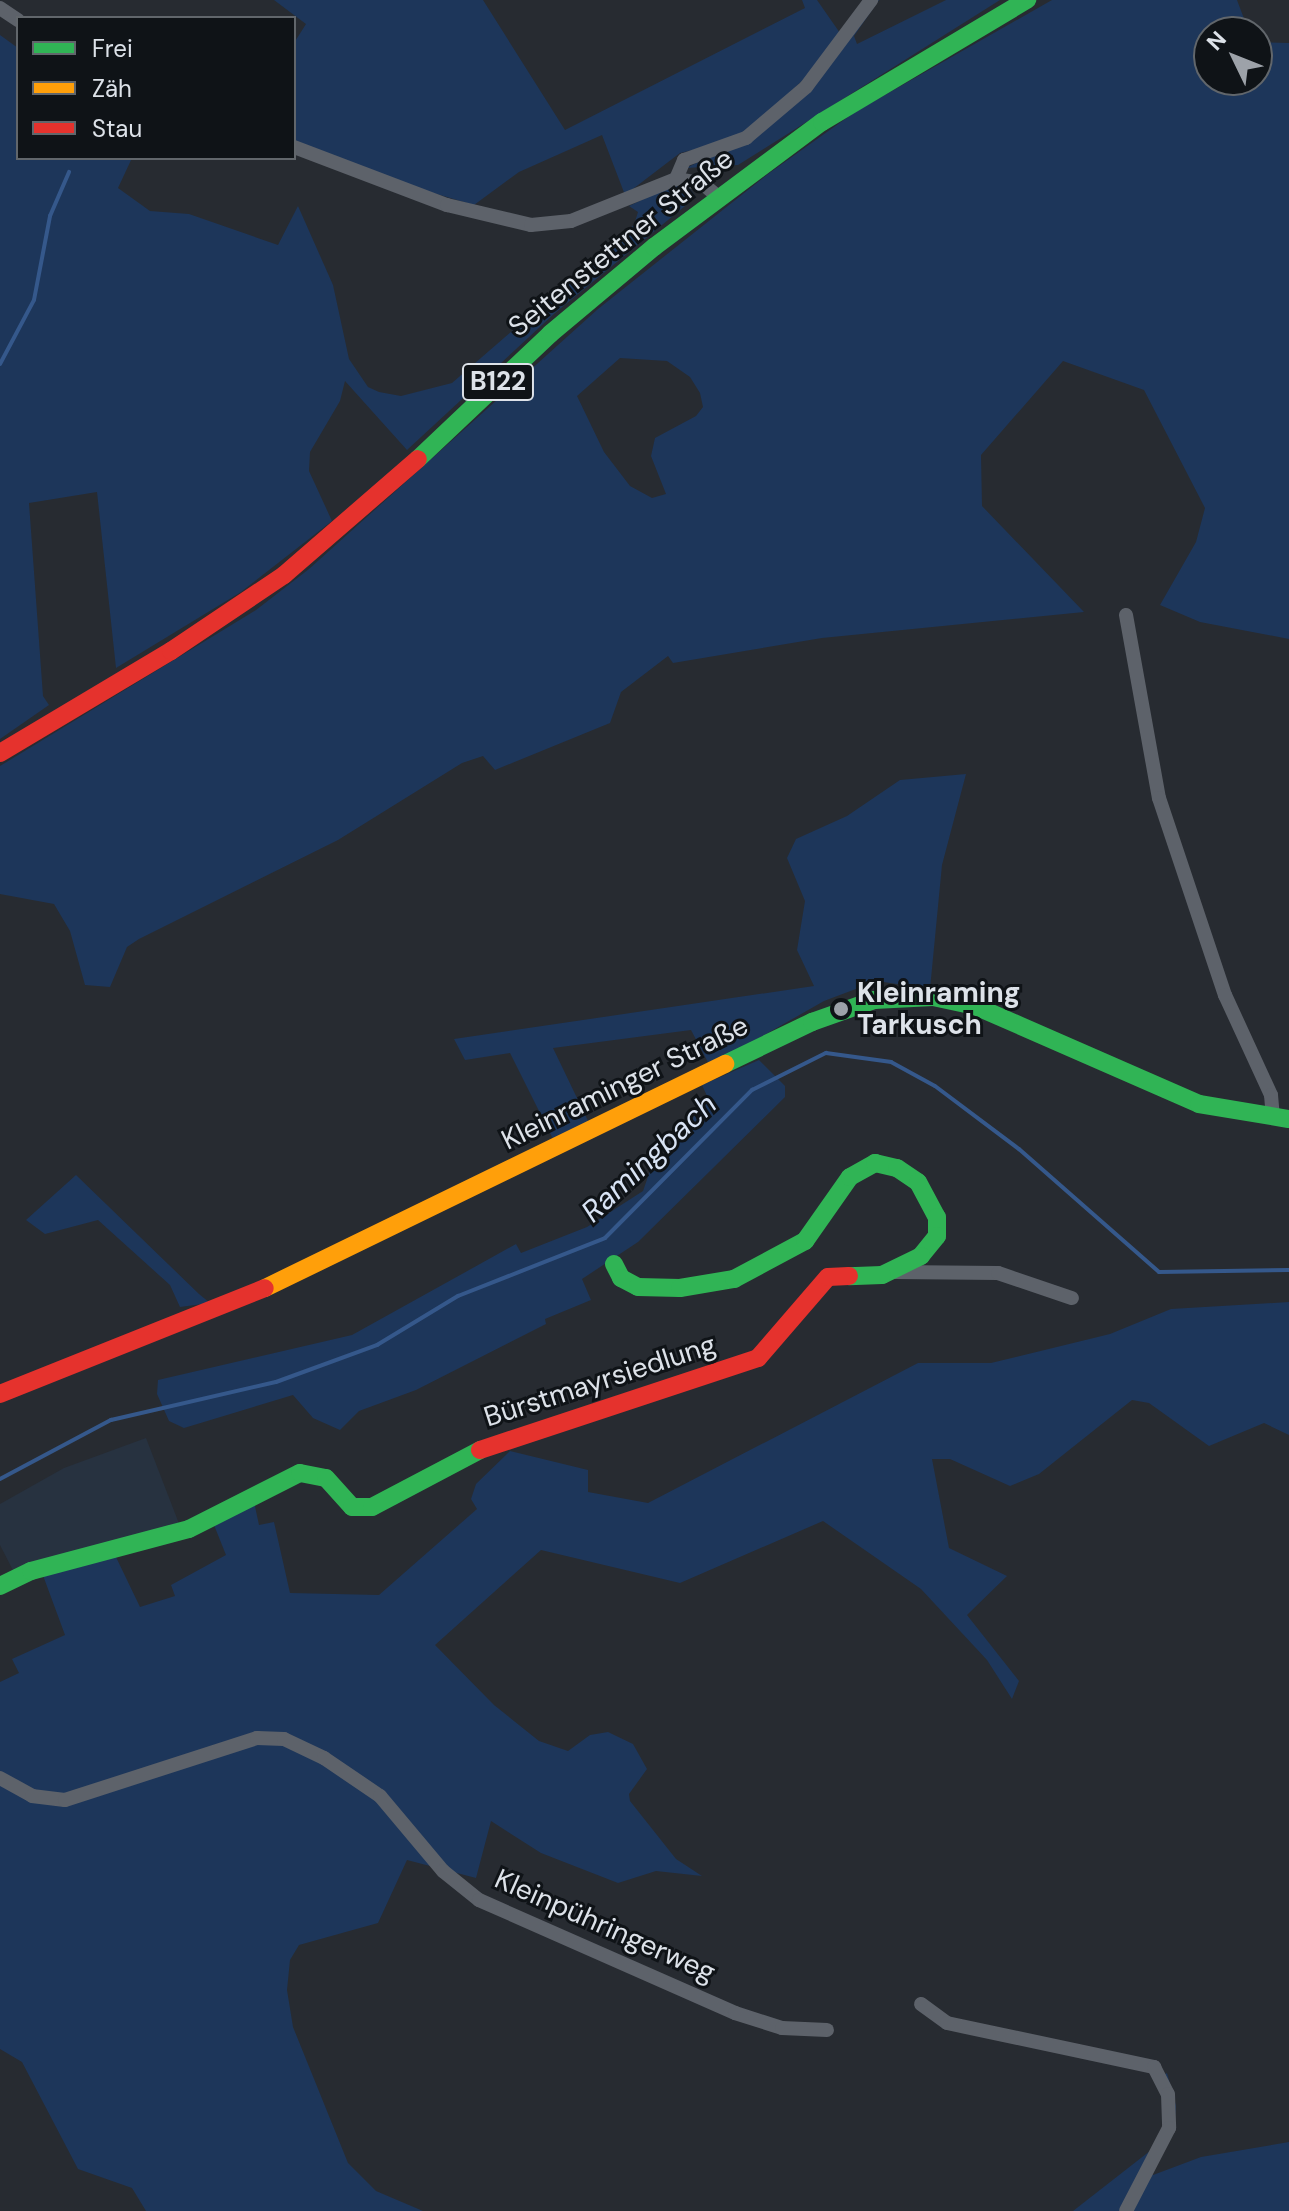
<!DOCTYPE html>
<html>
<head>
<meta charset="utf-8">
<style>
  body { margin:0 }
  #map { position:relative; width:1289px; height:2211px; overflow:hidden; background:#272b31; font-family:"DM Sans",sans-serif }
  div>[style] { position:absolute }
  .built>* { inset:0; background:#273240 }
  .green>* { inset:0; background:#1d365a }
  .stream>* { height:4px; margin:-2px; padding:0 2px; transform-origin:2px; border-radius:2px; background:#35588b }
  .street>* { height:14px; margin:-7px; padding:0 7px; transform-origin:7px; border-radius:7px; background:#5d626a }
  .fast>* { height:18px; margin:-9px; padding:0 9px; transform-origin:9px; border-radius:9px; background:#30b455 }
  .slow>* { height:18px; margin:-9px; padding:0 9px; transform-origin:9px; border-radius:9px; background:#ff9f0a }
  .jam>* { height:18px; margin:-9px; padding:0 9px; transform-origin:9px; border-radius:9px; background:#e5322d }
  .dots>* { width:22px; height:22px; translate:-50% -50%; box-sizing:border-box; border:4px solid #0f1317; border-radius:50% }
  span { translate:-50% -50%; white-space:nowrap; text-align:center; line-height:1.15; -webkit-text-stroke:6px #0f1317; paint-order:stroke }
  .shield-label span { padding:2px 6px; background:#0f1317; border:2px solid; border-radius:6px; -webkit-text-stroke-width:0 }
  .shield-label { font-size:26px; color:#dde2e9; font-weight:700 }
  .street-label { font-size:28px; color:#dde2e9 }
  .poi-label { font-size:28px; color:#dde2e9; font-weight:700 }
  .left { translate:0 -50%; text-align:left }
  .water-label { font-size:30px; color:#d9e4f5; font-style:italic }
  .legend { position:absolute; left:16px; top:16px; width:280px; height:144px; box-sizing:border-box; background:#0f1317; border:2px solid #61666b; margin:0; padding:10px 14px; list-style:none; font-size:24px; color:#dde2e9 }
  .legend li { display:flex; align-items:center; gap:16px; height:40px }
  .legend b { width:40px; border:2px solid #61666b }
  .north { position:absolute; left:1193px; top:16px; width:80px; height:80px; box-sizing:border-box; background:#0f1317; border:2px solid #61666b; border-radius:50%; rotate:313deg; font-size:22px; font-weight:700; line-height:32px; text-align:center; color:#dde2e9 }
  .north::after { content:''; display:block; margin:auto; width:28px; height:36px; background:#9da2a9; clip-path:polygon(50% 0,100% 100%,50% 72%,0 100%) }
</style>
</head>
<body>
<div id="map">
  <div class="built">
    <div style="clip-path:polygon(146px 1438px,183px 1534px,18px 1580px,0 1545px,0 1504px,64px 1468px)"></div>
  </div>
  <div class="green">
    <div style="clip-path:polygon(483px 0,565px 130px,805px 8px,802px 0,817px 0,840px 33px,820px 64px,756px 124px,726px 142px,680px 153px,625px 195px,602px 135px,519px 172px,474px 205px,294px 152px,294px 43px,306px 24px,274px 0)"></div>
    <div style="clip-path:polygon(875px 0,879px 0,854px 36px,857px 44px,946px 0,1000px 0,738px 165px,686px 168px,762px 131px)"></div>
    <div style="clip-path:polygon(evenodd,1052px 0,1237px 0,1249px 32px,1209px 32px,1209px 80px,1257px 80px,1257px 42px,1289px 43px,1289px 639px,1200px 622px,1160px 605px,1196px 542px,1205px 508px,1144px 390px,1063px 361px,981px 455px,982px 506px,1084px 612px,822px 638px,673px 663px,668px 656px,621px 692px,610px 723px,495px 770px,483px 756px,462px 763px,338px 840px,139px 939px,127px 947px,110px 987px,85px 985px,70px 931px,54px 904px,0 894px,0 766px,256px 610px,309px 569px,598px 309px,768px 174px,855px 112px,1052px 0,620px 358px,667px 361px,690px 377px,700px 393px,703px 407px,696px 416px,655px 438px,651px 456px,666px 494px,652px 498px,630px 486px,604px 452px,577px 396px,620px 358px)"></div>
    <div style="clip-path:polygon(0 35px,18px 48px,18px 158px,132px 158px,118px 188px,150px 211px,189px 214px,278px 245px,298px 206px,333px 285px,349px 359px,368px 387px,379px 392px,401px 396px,452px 383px,634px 225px,638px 212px,629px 206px,673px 185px,687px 185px,696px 197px,555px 313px,407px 450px,345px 381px,340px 401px,310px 452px,309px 471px,332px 521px,241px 592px,116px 668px,97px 492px,29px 503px,43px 696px,49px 705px,0 739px)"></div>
    <div style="clip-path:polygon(966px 774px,942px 865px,930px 989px,877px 981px,824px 1001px,710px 1066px,691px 1030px,553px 1048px,590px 1125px,554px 1141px,510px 1053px,465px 1060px,454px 1039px,814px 986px,797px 950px,805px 901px,787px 858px,796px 839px,847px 816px,900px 780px)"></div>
    <div style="clip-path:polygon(759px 1060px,785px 1086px,785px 1097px,638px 1242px,582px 1279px,591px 1300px,545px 1319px,546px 1324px,416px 1390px,359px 1411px,340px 1430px,313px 1418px,293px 1395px,184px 1428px,169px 1421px,157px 1394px,158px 1380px,352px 1335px,516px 1244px,521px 1253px,587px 1227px,643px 1191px,651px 1168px,677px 1143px,707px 1096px,702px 1085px)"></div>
    <div style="clip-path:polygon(76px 1175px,199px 1294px,210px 1303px,180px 1307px,170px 1285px,98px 1220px,45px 1234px,26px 1220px)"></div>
    <div style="clip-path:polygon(1289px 1302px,1289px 1435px,1264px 1423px,1209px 1446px,1149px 1403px,1132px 1400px,1039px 1474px,1010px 1486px,950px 1459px,932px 1459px,949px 1548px,1007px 1576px,967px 1615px,1019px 1681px,1012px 1699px,987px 1660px,921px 1589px,823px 1521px,680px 1583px,541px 1550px,435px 1645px,494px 1705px,539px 1741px,568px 1751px,590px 1735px,608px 1732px,633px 1744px,647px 1769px,629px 1794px,630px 1801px,676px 1859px,702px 1876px,656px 1871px,618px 1883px,541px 1853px,491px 1821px,476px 1878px,407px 1860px,378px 1923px,299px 1945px,290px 1960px,287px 1990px,293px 2027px,348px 2163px,376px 2191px,423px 2211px,146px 2211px,132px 2188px,78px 2169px,22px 2062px,0 2049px,0 1682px,19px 1673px,12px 1659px,65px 1635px,41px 1570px,115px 1555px,140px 1607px,175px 1596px,171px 1585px,226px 1555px,212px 1520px,253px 1497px,259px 1525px,274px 1522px,290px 1593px,379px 1595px,477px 1509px,471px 1499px,476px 1484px,510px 1451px,588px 1470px,588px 1492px,648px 1503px,918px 1363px,991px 1363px,1110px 1334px,1171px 1309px)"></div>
    <div style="clip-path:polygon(1167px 2073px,1176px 2106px,1174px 2125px,1150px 2171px,1153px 2175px,1201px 2157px,1289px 2142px,1289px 2211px,1073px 2211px,1155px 2147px,1166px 2120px,1165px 2100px,1155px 2080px)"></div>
  </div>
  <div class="stream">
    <div style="left:0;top:364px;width:72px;rotate:-62deg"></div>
    <div style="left:34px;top:300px;width:86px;rotate:-79.2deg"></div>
    <div style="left:50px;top:216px;width:48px;rotate:-66.6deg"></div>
    <div style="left:0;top:1479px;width:126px;rotate:-28deg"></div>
    <div style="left:111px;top:1420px;width:169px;rotate:-13deg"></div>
    <div style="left:276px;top:1382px;width:108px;rotate:-20.1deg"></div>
    <div style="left:377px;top:1345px;width:95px;rotate:-31.2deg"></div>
    <div style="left:458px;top:1296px;width:158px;rotate:-21.5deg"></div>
    <div style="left:605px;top:1238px;width:209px;rotate:-45.2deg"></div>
    <div style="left:752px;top:1090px;width:83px;rotate:-26.6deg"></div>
    <div style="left:826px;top:1053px;width:66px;rotate:7.9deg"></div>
    <div style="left:891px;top:1062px;width:50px;rotate:28.6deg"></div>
    <div style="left:935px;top:1086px;width:105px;rotate:36.9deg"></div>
    <div style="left:1019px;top:1149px;width:186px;rotate:41.3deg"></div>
    <div style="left:1159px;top:1272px;width:130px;rotate:-0.9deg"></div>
  </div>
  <div class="street">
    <div style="left:0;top:8px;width:22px;rotate:34deg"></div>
    <div style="left:294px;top:147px;width:164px;rotate:20.8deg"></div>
    <div style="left:447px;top:205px;width:86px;rotate:13.4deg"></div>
    <div style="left:531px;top:225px;width:40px;rotate:-5.7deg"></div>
    <div style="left:571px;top:221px;width:113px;rotate:-21.8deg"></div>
    <div style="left:676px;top:179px;width:26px;rotate:9deg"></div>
    <div style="left:702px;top:183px;width:23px;rotate:41deg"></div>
    <div style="left:676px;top:179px;width:21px;rotate:-67deg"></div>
    <div style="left:684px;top:160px;width:66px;rotate:-19.5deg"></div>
    <div style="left:746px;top:138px;width:79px;rotate:-40.4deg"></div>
    <div style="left:806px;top:87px;width:109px;rotate:-53.2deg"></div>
    <div style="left:1126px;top:615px;width:186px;rotate:79.8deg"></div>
    <div style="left:1159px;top:798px;width:208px;rotate:71.5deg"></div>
    <div style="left:1225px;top:995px;width:110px;rotate:65.3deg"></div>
    <div style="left:1271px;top:1095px;width:23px;rotate:85deg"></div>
    <div style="left:895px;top:1272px;width:103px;rotate:0.6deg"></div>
    <div style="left:998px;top:1273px;width:78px;rotate:18.7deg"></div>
    <div style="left:0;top:1778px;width:37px;rotate:29deg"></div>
    <div style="left:32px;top:1796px;width:33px;rotate:7deg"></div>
    <div style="left:65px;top:1800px;width:202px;rotate:-17.9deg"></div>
    <div style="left:257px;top:1738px;width:27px;rotate:2deg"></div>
    <div style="left:284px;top:1739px;width:44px;rotate:25.4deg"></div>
    <div style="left:324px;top:1758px;width:68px;rotate:34.2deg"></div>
    <div style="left:380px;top:1796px;width:98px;rotate:50deg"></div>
    <div style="left:443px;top:1871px;width:46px;rotate:38.9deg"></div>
    <div style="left:479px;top:1900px;width:280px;rotate:23.8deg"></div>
    <div style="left:735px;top:2013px;width:49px;rotate:17.7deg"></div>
    <div style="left:782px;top:2028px;width:45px;rotate:2.5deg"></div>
    <div style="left:921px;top:2004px;width:32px;rotate:36deg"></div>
    <div style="left:947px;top:2023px;width:212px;rotate:12deg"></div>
    <div style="left:1154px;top:2067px;width:30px;rotate:63deg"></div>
    <div style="left:1168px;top:2094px;width:34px;rotate:88deg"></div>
    <div style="left:1169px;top:2128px;width:93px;rotate:117.4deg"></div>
  </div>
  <div class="fast">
    <div style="left:418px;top:459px;width:182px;rotate:-43.4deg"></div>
    <div style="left:550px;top:334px;width:136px;rotate:-39.9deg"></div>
    <div style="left:654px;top:247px;width:209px;rotate:-36.7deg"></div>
    <div style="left:822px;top:122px;width:239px;rotate:-30.8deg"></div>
    <div style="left:725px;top:1064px;width:97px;rotate:-25.8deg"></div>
    <div style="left:812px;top:1022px;width:66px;rotate:-19.5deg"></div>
    <div style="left:874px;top:1000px;width:59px;rotate:-2.9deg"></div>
    <div style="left:933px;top:997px;width:43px;rotate:12.1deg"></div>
    <div style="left:975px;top:1006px;width:244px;rotate:23.6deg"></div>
    <div style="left:1199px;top:1104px;width:91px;rotate:9.5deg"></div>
    <div style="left:614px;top:1264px;width:16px;rotate:63deg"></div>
    <div style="left:621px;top:1278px;width:19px;rotate:28deg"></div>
    <div style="left:638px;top:1287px;width:42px;rotate:1.4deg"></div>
    <div style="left:680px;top:1288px;width:55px;rotate:-9.5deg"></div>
    <div style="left:734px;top:1279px;width:81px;rotate:-28.2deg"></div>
    <div style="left:805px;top:1241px;width:78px;rotate:-54.9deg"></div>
    <div style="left:850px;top:1177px;width:29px;rotate:-29deg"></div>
    <div style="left:875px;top:1163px;width:23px;rotate:13deg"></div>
    <div style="left:897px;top:1168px;width:25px;rotate:34deg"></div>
    <div style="left:918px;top:1182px;width:40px;rotate:62deg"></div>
    <div style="left:937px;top:1217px;width:19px;rotate:90deg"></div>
    <div style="left:937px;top:1236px;width:26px;rotate:129deg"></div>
    <div style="left:921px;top:1256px;width:43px;rotate:154deg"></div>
    <div style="left:882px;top:1275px;width:33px;rotate:178deg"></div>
    <div style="left:0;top:1586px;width:34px;rotate:-26deg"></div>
    <div style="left:31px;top:1571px;width:163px;rotate:-14.9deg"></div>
    <div style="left:189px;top:1529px;width:124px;rotate:-26.8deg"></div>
    <div style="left:300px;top:1473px;width:26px;rotate:11deg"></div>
    <div style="left:326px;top:1478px;width:39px;rotate:48deg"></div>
    <div style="left:352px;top:1507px;width:20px"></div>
    <div style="left:372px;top:1507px;width:122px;rotate:-27.8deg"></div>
  </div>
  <div class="slow">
    <div style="left:265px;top:1288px;width:512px;rotate:-25.96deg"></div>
  </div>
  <div class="jam">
    <div style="left:0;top:753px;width:199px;rotate:-30.8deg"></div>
    <div style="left:171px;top:651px;width:136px;rotate:-33.9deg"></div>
    <div style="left:284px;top:575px;width:177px;rotate:-40.9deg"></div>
    <div style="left:0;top:1394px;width:285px;rotate:-21.8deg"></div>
    <div style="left:480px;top:1450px;width:293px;rotate:-18.3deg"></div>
    <div style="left:758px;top:1358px;width:107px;rotate:-49.2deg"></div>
    <div style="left:828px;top:1277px;width:21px;rotate:-3deg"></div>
  </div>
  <div class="dots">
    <div style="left:841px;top:1009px;background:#9da2a9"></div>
  </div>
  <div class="shield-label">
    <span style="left:498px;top:382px">B122</span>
  </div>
  <div class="street-label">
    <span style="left:621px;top:243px;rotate:-39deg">Seitenstettner Straße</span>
    <span style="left:625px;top:1083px;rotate:-26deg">Kleinraminger Straße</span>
    <span style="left:600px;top:1381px;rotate:-18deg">Bürstmayrsiedlung</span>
    <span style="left:605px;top:1926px;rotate:24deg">Kleinpühringerweg</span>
  </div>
  <div class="poi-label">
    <span class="left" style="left:857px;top:1009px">Kleinraming<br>Tarkusch</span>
  </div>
  <div class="water-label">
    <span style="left:649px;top:1158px;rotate:-43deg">Ramingbach</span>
  </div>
  <ul class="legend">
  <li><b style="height:10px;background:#30b455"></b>Frei</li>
  <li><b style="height:10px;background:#ff9f0a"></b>Zäh</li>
  <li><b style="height:10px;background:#e5322d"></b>Stau</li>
  </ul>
  <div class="north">N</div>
</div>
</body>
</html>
